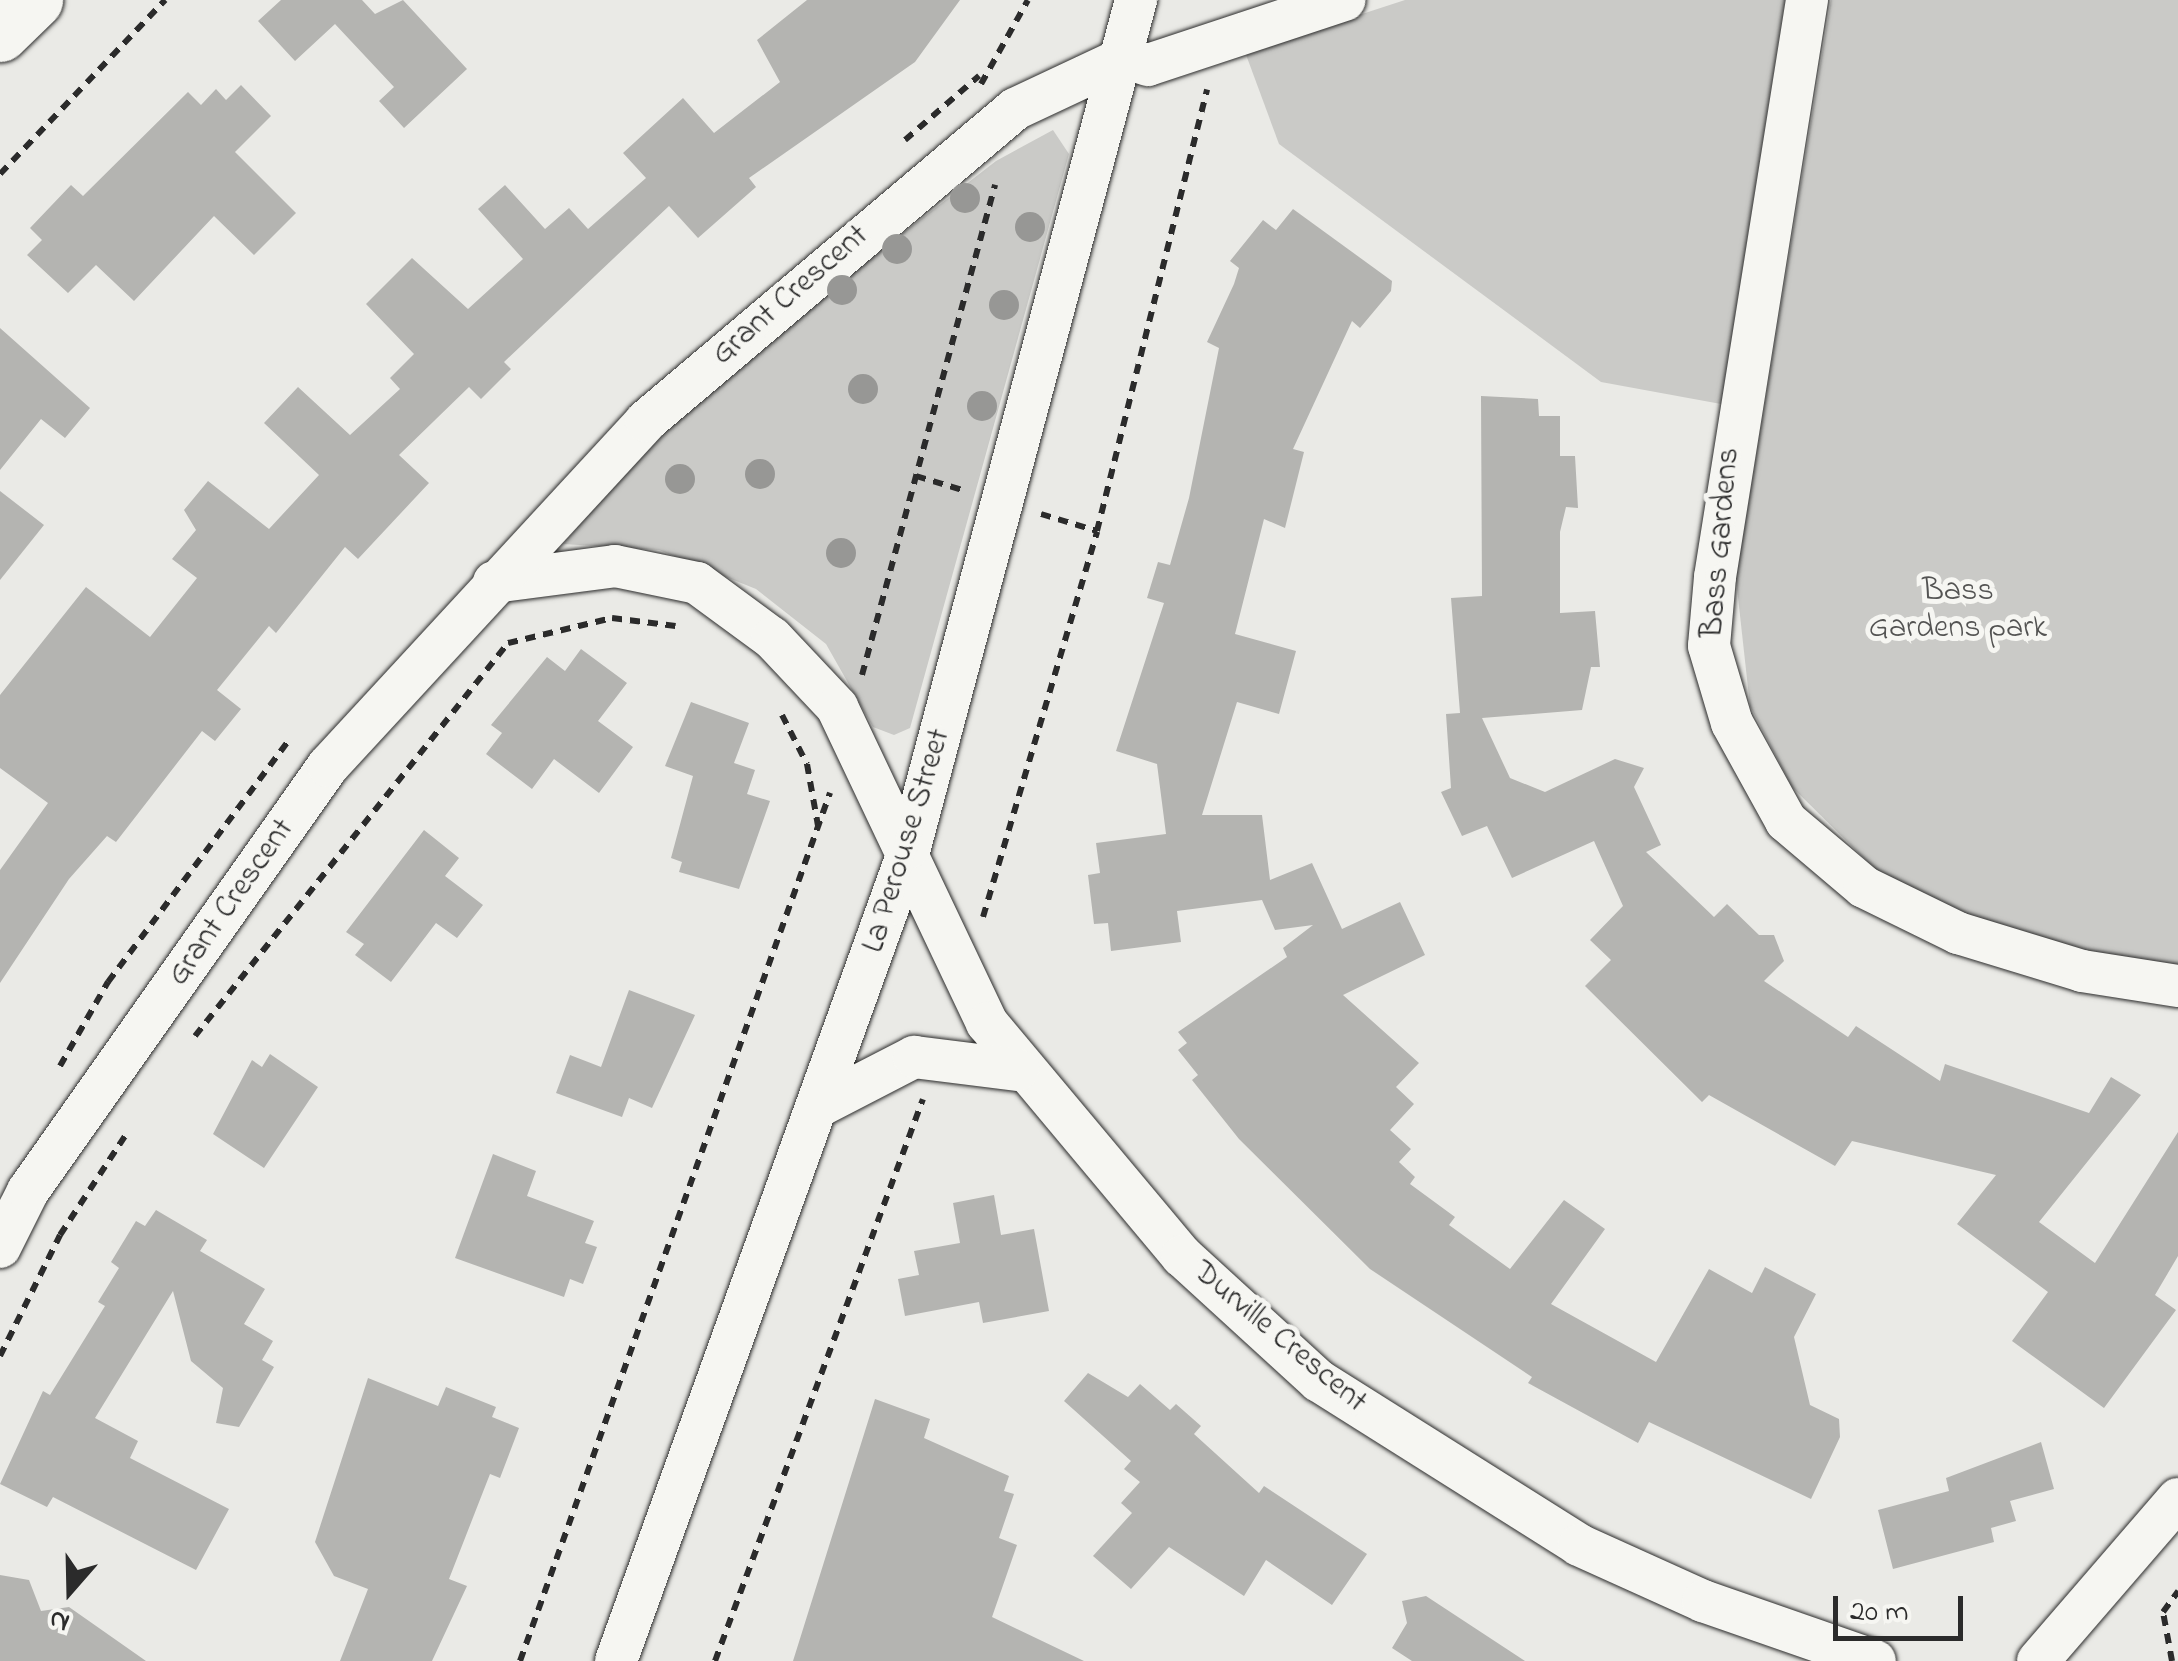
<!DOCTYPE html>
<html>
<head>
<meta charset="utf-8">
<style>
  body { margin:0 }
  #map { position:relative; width:2178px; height:1661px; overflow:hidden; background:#eaeae6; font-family:"Indie Flower",sans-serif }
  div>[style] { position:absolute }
  .green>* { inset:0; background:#cacac7 }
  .building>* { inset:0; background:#b4b4b1 }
  .path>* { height:6px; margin-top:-3px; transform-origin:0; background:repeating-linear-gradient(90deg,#2b2b2b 0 10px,transparent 0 18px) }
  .roads { filter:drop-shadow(0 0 2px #2b2b2b) drop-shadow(0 0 2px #2b2b2b) }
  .minor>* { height:42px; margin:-21px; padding:0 21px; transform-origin:21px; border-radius:21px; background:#f6f6f2 }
  .tertiary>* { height:55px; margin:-27.5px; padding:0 27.5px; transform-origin:27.5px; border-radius:27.5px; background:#f6f6f2 }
  .trees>* { width:30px; height:30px; margin:-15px; border-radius:50%; background:#979795 }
  span { translate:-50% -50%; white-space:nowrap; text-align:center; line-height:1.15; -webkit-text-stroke:10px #f6f6f2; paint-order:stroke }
  .street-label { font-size:32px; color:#2b2b2b }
  .park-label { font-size:32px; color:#535352 }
  .north { position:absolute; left:20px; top:1541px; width:100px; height:100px; -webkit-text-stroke:8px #f6f6f2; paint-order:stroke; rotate:200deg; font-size:28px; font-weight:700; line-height:40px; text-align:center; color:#2b2b2b }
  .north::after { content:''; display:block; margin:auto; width:35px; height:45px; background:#2b2b2b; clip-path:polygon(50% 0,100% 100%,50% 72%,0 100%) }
  .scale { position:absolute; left:1833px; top:1596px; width:130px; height:45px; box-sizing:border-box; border:5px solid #2b2b2b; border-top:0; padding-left:12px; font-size:30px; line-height:35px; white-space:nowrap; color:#2b2b2b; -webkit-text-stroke:8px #f6f6f2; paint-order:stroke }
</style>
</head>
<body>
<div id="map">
  <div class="green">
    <div style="clip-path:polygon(1405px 0,1785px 0,1721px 404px,1601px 382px,1279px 144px,1245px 52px)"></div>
    <div style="clip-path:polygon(1831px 0,2178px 0,2178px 965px,2072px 948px,1958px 912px,1877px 871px,1792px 787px,1750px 706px,1736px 579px)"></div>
    <div style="clip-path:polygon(1053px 130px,1069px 154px,910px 728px,894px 735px,873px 727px,826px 644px,756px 589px,659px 550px,563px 544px,645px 448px,809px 306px,996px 161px)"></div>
  </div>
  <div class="building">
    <div style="clip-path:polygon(281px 0,362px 0,375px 14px,403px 0,467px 69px,404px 128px,379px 101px,394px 87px,335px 24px,295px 61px,258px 21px)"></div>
    <div style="clip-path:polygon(807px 0,960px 0,915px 62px,749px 178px,756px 187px,698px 238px,669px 206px,504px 362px,511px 369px,481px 399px,469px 387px,399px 455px,429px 483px,358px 559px,345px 547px,276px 633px,269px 626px,217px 690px,241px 709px,215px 741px,202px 731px,116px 842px,107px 836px,69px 879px,0 983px,0 870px,48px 803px,0 768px,0 695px,86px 587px,150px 637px,197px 578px,172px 559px,196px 530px,184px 510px,208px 481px,269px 529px,319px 475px,264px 423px,298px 387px,350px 435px,400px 389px,390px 378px,414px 354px,366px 304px,412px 258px,468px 309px,523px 259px,478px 209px,505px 185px,545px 229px,569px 208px,588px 229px,646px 178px,623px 153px,683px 98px,714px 133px,780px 82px,757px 40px)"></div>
    <div style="clip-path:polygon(241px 85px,271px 116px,235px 152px,296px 213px,254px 255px,214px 216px,134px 301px,96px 265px,68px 293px,27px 255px,42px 240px,30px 228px,71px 185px,83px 196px,188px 92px,201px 105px,216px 89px,226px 100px)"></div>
    <div style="clip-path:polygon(1293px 209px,1392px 281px,1391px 291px,1360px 328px,1352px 321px,1293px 449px,1304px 452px,1285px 528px,1264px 519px,1235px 634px,1296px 651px,1279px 714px,1237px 702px,1202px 815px,1262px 815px,1270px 880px,1312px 863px,1342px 929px,1400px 902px,1425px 955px,1343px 995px,1419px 1063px,1396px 1087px,1414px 1104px,1390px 1130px,1411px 1149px,1399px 1162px,1415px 1177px,1410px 1184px,1455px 1217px,1449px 1225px,1510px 1269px,1564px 1200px,1605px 1229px,1551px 1304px,1656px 1362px,1709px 1269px,1752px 1293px,1765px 1267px,1816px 1294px,1794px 1337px,1810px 1405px,1839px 1419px,1840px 1437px,1811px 1499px,1649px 1422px,1638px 1443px,1528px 1383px,1532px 1377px,1370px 1269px,1239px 1139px,1192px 1080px,1198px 1075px,1178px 1050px,1187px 1043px,1178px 1032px,1287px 957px,1283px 948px,1313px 925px,1275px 930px,1262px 900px,1177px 911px,1181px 942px,1111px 951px,1108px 923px,1094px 924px,1088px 875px,1100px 873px,1096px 843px,1166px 834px,1157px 764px,1116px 751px,1164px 603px,1147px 598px,1158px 562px,1170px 565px,1189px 498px,1219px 348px,1207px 342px,1234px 284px,1239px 268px,1230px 261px,1263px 220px,1276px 230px)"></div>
    <div style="clip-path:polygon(0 328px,90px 408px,65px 438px,41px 419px,0 470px)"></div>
    <div style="clip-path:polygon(1481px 396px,1538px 399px,1539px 416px,1560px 416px,1560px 456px,1575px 456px,1578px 508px,1566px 507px,1560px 532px,1560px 613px,1595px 611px,1600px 667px,1591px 667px,1582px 710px,1482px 718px,1510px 778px,1545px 792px,1615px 759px,1644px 768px,1634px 787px,1661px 845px,1646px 852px,1714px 917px,1727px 904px,1759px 935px,1774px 935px,1784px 961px,1764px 981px,1848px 1037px,1856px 1026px,1940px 1081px,1945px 1064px,2089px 1113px,2111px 1077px,2141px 1095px,2039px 1222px,2095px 1263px,2178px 1132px,2178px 1256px,2155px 1295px,2176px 1310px,2104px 1408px,2012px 1341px,2048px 1292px,1957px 1224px,1996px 1175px,1852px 1141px,1835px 1166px,1709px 1095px,1702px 1102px,1585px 986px,1611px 960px,1590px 940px,1623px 906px,1594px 841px,1512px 878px,1487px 826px,1462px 836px,1441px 792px,1451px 788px,1446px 714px,1460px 713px,1451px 598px,1482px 596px)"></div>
    <div style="clip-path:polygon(0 491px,44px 525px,0 580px)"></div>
    <div style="clip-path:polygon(581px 649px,627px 683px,598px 721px,633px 747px,599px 793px,554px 759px,532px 789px,486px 754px,502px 733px,491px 725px,547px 657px,565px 671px)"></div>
    <div style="clip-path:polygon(691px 702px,749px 723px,734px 763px,755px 770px,747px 794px,770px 801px,739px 889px,679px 872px,682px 862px,671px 858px,693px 776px,665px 766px)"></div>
    <div style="clip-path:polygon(424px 830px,459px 858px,445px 876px,483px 905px,457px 938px,436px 923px,391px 982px,355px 955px,364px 944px,346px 932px)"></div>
    <div style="clip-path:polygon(629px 990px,695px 1015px,652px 1108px,629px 1098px,622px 1117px,556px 1093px,570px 1055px,601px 1067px)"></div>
    <div style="clip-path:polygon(270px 1054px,318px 1087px,264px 1168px,213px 1134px,252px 1060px,262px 1067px)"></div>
    <div style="clip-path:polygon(493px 1154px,536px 1171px,527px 1196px,594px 1221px,585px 1243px,597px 1247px,583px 1284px,570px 1279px,564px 1297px,455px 1258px)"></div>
    <div style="clip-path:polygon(994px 1195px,1001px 1235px,1034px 1229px,1049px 1311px,983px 1323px,979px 1302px,905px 1316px,898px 1279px,919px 1275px,914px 1251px,960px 1243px,953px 1203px)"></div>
    <div style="clip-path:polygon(156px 1210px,207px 1240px,200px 1251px,265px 1289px,244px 1324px,273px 1341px,262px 1360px,274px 1367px,239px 1427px,216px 1423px,223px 1388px,191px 1361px,173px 1291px,95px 1418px,138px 1441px,130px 1458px,229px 1509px,196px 1570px,53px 1497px,47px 1507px,0 1484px,43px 1391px,50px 1395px,105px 1306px,98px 1302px,119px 1268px,111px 1262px,136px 1221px,145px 1226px)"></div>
    <div style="clip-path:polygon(1088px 1373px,1128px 1397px,1140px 1384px,1170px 1410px,1176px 1404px,1201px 1426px,1194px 1434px,1259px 1493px,1264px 1486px,1367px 1554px,1332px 1605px,1266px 1560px,1244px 1596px,1169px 1547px,1131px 1589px,1093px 1556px,1132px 1513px,1121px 1503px,1140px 1482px,1124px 1469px,1131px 1461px,1064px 1401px)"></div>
    <div style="clip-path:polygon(368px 1378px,438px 1406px,446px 1387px,496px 1407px,492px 1417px,519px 1428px,500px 1478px,490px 1474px,449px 1579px,467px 1586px,432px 1661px,340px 1661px,368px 1589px,334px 1576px,315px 1542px)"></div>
    <div style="clip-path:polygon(875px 1399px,930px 1419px,924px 1438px,1009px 1476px,1004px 1491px,1014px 1494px,999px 1538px,1017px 1545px,992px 1617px,1084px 1661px,793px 1661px)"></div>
    <div style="clip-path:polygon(2041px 1442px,2054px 1489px,2010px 1501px,2016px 1521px,1991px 1528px,1994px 1542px,1893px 1569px,1878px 1510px,1949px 1491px,1946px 1478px)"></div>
    <div style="clip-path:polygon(0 1575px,29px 1580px,41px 1611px,69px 1607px,146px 1661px,0 1661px)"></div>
    <div style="clip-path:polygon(1426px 1596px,1525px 1661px,1412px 1661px,1392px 1648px,1407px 1623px,1402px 1601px)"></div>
  </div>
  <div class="path">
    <div style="left:981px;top:84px;width:96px;rotate:-60.8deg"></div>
    <div style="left:905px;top:140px;width:98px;rotate:-40.9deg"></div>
    <div style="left:0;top:174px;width:240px;rotate:-46.5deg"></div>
    <div style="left:916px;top:476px;width:48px;rotate:16.9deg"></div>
    <div style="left:1041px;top:514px;width:59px;rotate:16.9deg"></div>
    <div style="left:862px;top:675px;width:508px;rotate:-74.81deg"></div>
    <div style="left:782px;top:715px;width:55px;rotate:63deg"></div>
    <div style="left:807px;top:764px;width:63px;rotate:79.9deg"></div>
    <div style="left:983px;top:917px;width:402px;rotate:-73.5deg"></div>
    <div style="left:1097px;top:531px;width:455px;rotate:-76deg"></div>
    <div style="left:195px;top:1036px;width:502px;rotate:-51.46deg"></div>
    <div style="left:508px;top:643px;width:107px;rotate:-13.5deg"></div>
    <div style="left:612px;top:618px;width:64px;rotate:7.2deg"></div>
    <div style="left:60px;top:1066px;width:97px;rotate:-60.3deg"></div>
    <div style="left:108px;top:982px;width:301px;rotate:-53.2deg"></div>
    <div style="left:0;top:1356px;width:135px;rotate:-63.6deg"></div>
    <div style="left:60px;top:1235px;width:118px;rotate:-56.7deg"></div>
    <div style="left:520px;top:1661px;width:922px;rotate:-70.35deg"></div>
    <div style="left:715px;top:1661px;width:599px;rotate:-69.69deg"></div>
    <div style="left:2172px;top:1661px;width:50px;rotate:-100.4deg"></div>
    <div style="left:2163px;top:1612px;width:26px;rotate:-54deg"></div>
  </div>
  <div class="roads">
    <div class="minor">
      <div style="left:1807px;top:0;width:584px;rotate:99.06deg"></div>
      <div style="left:1715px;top:577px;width:69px;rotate:95deg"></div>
      <div style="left:1709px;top:646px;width:80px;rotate:73.4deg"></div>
      <div style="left:1732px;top:723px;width:112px;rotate:61.1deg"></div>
      <div style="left:1786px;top:821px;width:102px;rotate:40.2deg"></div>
      <div style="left:1864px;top:887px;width:105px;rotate:26.1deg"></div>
      <div style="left:1958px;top:933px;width:130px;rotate:17deg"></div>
      <div style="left:2082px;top:971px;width:97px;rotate:8.9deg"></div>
      <div style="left:494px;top:582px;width:122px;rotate:-7.5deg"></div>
      <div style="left:615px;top:566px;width:84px;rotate:11.7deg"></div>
      <div style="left:697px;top:583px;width:93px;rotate:36.3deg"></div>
      <div style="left:772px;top:638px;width:95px;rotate:46.7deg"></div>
      <div style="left:837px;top:707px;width:350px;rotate:64.6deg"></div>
      <div style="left:987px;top:1023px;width:304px;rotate:50.1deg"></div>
      <div style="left:1182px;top:1256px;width:185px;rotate:42.4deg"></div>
      <div style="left:1319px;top:1381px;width:307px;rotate:32.2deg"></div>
      <div style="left:1579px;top:1545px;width:136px;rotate:24.3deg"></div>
      <div style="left:1703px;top:1601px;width:182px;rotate:19.2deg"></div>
      <div style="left:821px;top:1105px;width:105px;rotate:-27.3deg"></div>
      <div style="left:914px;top:1057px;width:105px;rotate:7.1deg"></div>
      <div style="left:0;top:1247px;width:63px;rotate:-63.4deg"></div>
      <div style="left:28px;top:1191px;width:520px;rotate:-54.78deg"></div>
      <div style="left:328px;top:766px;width:469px;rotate:-47.3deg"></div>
      <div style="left:646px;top:421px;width:483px;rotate:-40.2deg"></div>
      <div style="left:1015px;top:109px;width:120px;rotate:-25.1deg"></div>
      <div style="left:1124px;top:58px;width:25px;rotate:16deg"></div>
      <div style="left:1148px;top:65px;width:207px;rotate:-18.3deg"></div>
      <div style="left:616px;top:1661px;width:865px;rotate:-70.14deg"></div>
      <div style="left:910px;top:847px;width:877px;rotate:-75.06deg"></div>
      <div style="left:2038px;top:1661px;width:214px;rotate:-49.2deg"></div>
    </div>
    <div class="tertiary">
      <div style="left:0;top:34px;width:49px;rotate:-44.2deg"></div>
    </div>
  </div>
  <div class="trees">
    <div style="left:965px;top:198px"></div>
    <div style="left:1030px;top:227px"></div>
    <div style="left:897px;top:249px"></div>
    <div style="left:842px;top:290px"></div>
    <div style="left:1004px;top:305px"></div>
    <div style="left:863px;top:389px"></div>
    <div style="left:982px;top:406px"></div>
    <div style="left:760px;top:474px"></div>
    <div style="left:680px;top:479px"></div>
    <div style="left:841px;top:553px"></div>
  </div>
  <div class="street-label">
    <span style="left:791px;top:296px;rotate:-41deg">Grant Crescent</span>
    <span style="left:1722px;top:543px;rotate:-85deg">Bass Gardens</span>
    <span style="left:908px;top:841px;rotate:-73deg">La Perouse Street</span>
    <span style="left:232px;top:903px;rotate:-55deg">Grant Crescent</span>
    <span style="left:1279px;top:1338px;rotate:40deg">Durville Crescent</span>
  </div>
  <div class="park-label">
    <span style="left:1958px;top:611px">Bass<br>Gardens park</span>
  </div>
  <div class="north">N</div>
  <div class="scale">20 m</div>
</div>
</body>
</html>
